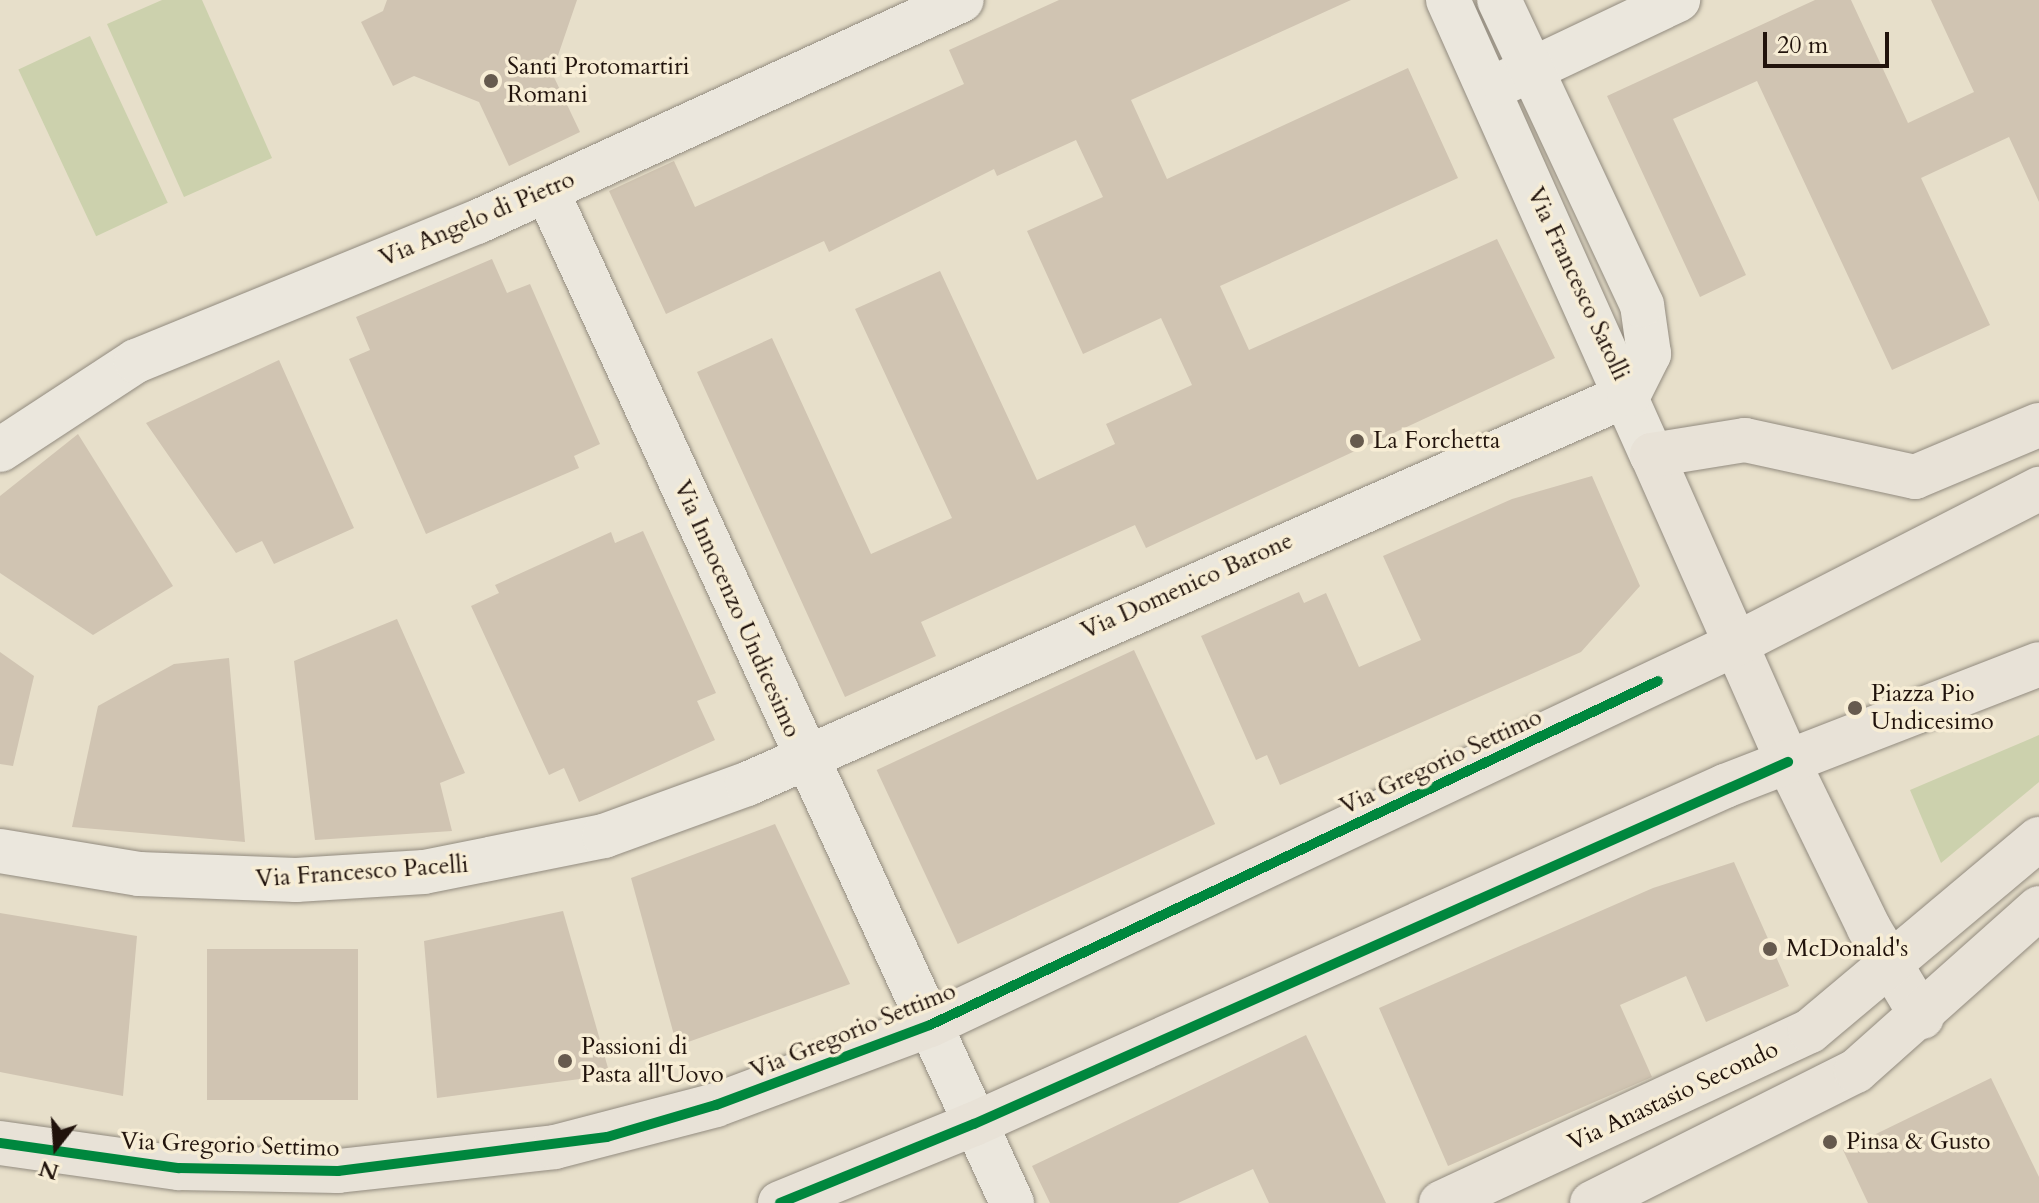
<!DOCTYPE html>
<html>
<head>
<meta charset="utf-8">
<style>
  body { margin:0 }
  #map { position:relative; width:2039px; height:1203px; overflow:hidden; background:#e7dfca; font-family:Cardo,serif }
  div>[style] { position:absolute }
  .green>* { inset:0; background:#ccd1ad; transform-origin:0 0 }
  .building>* { inset:0; background:#d0c4b2; transform-origin:0 0 }
  .roads { filter:drop-shadow(0 0 2px #928b7f) drop-shadow(0 0 2px #928b7f) }
  .street>* { height:44px; margin:-22px; padding:0 22px; transform-origin:22px; border-radius:22px; background:#ebe7dd }
  .primary>* { height:44px; margin:-22px; padding:0 22px; transform-origin:22px; border-radius:22px; background:#e8e2d7 }
  .cycleway>* { height:10px; margin:-5px; padding:0 5px; transform-origin:5px; border-radius:5px; background:#00873e }
  .dots>* { width:22px; height:22px; translate:-50% -50%; box-sizing:border-box; border:4px solid #f7edd5; border-radius:50% }
  span { translate:-50% -50%; white-space:nowrap; text-align:center; line-height:1.15; -webkit-text-stroke:7px #f7edd5; paint-order:stroke }
  .poi-label { font-size:24px; color:#21130c }
  .left { translate:0 -50%; text-align:left }
  .street-label { font-size:24px; color:#21130c }
  .north { position:absolute; left:16px; top:1107px; width:80px; height:80px; -webkit-text-stroke:6px #f7edd5; paint-order:stroke; rotate:197deg; font-size:22px; font-weight:700; line-height:32px; text-align:center; color:#21130c }
  .north::after { content:''; display:block; margin:auto; width:28px; height:36px; background:#21130c; clip-path:polygon(50% 0,100% 100%,50% 72%,0 100%) }
  .scale { position:absolute; left:1763px; top:32px; width:126px; height:36px; box-sizing:border-box; border:4px solid #21130c; border-top:0; padding-left:10px; font-size:24px; line-height:28px; white-space:nowrap; color:#21130c; -webkit-text-stroke:6px #f7edd5; paint-order:stroke }
</style>
</head>
<body>
<div id="map">
  <div class="green">
    <div style="clip-path:polygon(162px 0,202px 0,272px 158px,184px 197px,107px 24px)"></div>
    <div style="left:90px;top:36px;width:184px;height:79px;rotate:65deg"></div>
    <div style="clip-path:polygon(2039px 735px,2039px 782px,1941px 863px,1910px 790px)"></div>
  </div>
  <div class="building">
    <div style="clip-path:polygon(387px 0,577px 0,552px 73px,580px 132px,509px 166px,479px 102px,414px 76px,393px 86px,361px 22px,383px 11px)"></div>
    <div style="clip-path:polygon(1059px 0,1351px 0,1131px 100px,1167px 179px,1408px 68px,1458px 178px,1220px 286px,1249px 350px,1497px 239px,1555px 358px,1146px 548px,1135px 525px,921px 622px,936px 656px,845px 697px,697px 372px,772px 338px,871px 554px,952px 518px,855px 309px,940px 271px,1037px 480px,1115px 444px,1106px 424px,1192px 385px,1161px 318px,1083px 354px,1027px 231px,1103px 197px,1076px 140px,997px 176px,994px 169px,829px 252px,824px 241px,666px 314px,609px 191px,674px 161px,695px 207px,964px 84px,949px 50px)"></div>
    <div style="clip-path:polygon(1815px 0,1851px 0,1908px 123px,1974px 92px,1931px 0,2039px 0,2039px 202px,2009px 137px,1921px 178px,1990px 325px,1892px 370px,1757px 81px,1673px 119px,1746px 275px,1700px 297px,1607px 96px)"></div>
    <div style="clip-path:polygon(492px 259px,507px 293px,530px 284px,600px 444px,574px 456px,579px 468px,426px 534px,349px 359px,370px 350px,356px 317px)"></div>
    <div style="clip-path:polygon(279px 360px,354px 528px,274px 564px,262px 541px,236px 553px,146px 423px)"></div>
    <div style="clip-path:polygon(78px 434px,173px 586px,93px 635px,0 573px,0 496px)"></div>
    <div style="clip-path:polygon(1592px 476px,1640px 586px,1581px 652px,1280px 785px,1267px 755px,1256px 760px,1201px 636px,1299px 592px,1304px 603px,1326px 593px,1359px 667px,1421px 640px,1383px 556px,1512px 499px)"></div>
    <div style="clip-path:polygon(643px 531px,716px 693px,697px 701px,715px 740px,579px 802px,564px 768px,549px 775px,471px 606px,499px 593px,495px 585px,611px 532px,615px 543px)"></div>
    <div style="clip-path:polygon(397px 619px,465px 773px,440px 783px,452px 831px,315px 840px,294px 661px)"></div>
    <div style="left:1134px;top:650px;width:192px;height:284px;rotate:65deg"></div>
    <div style="clip-path:polygon(0 652px,34px 676px,13px 766px,0 764px)"></div>
    <div style="clip-path:polygon(229px 658px,245px 842px,72px 827px,98px 706px,174px 664px)"></div>
    <div style="clip-path:polygon(775px 824px,850px 984px,677px 1046px,631px 878px)"></div>
    <div style="clip-path:polygon(1734px 862px,1789px 986px,1706px 1022px,1686px 976px,1620px 1005px,1652px 1077px,1448px 1166px,1379px 1008px,1653px 888px)"></div>
    <div style="clip-path:polygon(563px 911px,610px 1075px,437px 1098px,424px 941px)"></div>
    <div style="clip-path:polygon(0 913px,137px 936px,123px 1096px,0 1072px)"></div>
    <div style="left:207px;top:949px;width:151px;height:151px"></div>
    <div style="clip-path:polygon(1306px 1035px,1386px 1203px,1269px 1203px,1253px 1169px,1178px 1203px,1050px 1203px,1032px 1166px)"></div>
    <div style="clip-path:polygon(1991px 1078px,2039px 1177px,2039px 1203px,1868px 1203px,1843px 1150px)"></div>
  </div>
  <div class="roads">
    <div class="street">
      <div style="left:1448px;top:0;width:499px;rotate:65.9deg"></div>
      <div style="left:1503px;top:83px;width:194px;rotate:-25.4deg"></div>
      <div style="left:547px;top:191px;width:1114px;rotate:65.32deg"></div>
      <div style="left:0;top:450px;width:163px;rotate:-33.2deg"></div>
      <div style="left:136px;top:361px;width:368px;rotate:-22.2deg"></div>
      <div style="left:477px;top:222px;width:533px;rotate:-24.6deg"></div>
      <div style="left:0;top:851px;width:141px;rotate:9.4deg"></div>
      <div style="left:139px;top:874px;width:157px;rotate:2.2deg"></div>
      <div style="left:296px;top:880px;width:128px;rotate:-3.6deg"></div>
      <div style="left:424px;top:872px;width:184px;rotate:-11.3deg"></div>
      <div style="left:604px;top:836px;width:152px;rotate:-20deg"></div>
      <div style="left:747px;top:784px;width:964px;rotate:-23.85deg"></div>
      <div style="left:1629px;top:394px;width:45px;rotate:-63.4deg"></div>
      <div style="left:1649px;top:354px;width:49px;rotate:-98.1deg"></div>
      <div style="left:1642px;top:305px;width:337px;rotate:-115.1deg"></div>
    </div>
    <div class="primary">
      <div style="left:1922px;top:1017px;width:104px;rotate:-120.8deg"></div>
      <div style="left:1869px;top:928px;width:185px;rotate:-116deg"></div>
      <div style="left:1788px;top:762px;width:336px;rotate:-113.9deg"></div>
      <div style="left:1652px;top:455px;width:94px;rotate:-9.2deg"></div>
      <div style="left:1745px;top:440px;width:174px;rotate:12.3deg"></div>
      <div style="left:1915px;top:477px;width:134px;rotate:-22.8deg"></div>
      <div style="left:0;top:1143px;width:181px;rotate:8deg"></div>
      <div style="left:179px;top:1168px;width:159px;rotate:1.1deg"></div>
      <div style="left:338px;top:1171px;width:218px;rotate:-6.3deg"></div>
      <div style="left:555px;top:1147px;width:166px;rotate:-14.6deg"></div>
      <div style="left:716px;top:1105px;width:228px;rotate:-20.5deg"></div>
      <div style="left:930px;top:1025px;width:889px;rotate:-25.3deg"></div>
      <div style="left:1734px;top:645px;width:343px;rotate:-27.1deg"></div>
      <div style="left:780px;top:1203px;width:209px;rotate:-22.2deg"></div>
      <div style="left:974px;top:1124px;width:824px;rotate:-24.23deg"></div>
      <div style="left:1725px;top:786px;width:337px;rotate:-21.2deg"></div>
      <div style="left:1441px;top:1203px;width:407px;rotate:-25deg"></div>
      <div style="left:1810px;top:1031px;width:299px;rotate:-40deg"></div>
      <div style="left:1592px;top:1203px;width:295px;rotate:-26.6deg"></div>
      <div style="left:1856px;top:1071px;width:245px;rotate:-41.7deg"></div>
    </div>
  </div>
  <div class="cycleway">
    <div style="left:0;top:1143px;width:181px;rotate:8deg"></div>
    <div style="left:179px;top:1168px;width:159px;rotate:1.1deg"></div>
    <div style="left:338px;top:1171px;width:271px;rotate:-7.2deg"></div>
    <div style="left:607px;top:1137px;width:114px;rotate:-16.4deg"></div>
    <div style="left:716px;top:1105px;width:228px;rotate:-20.5deg"></div>
    <div style="left:930px;top:1025px;width:805px;rotate:-25.29deg"></div>
    <div style="left:780px;top:1203px;width:209px;rotate:-22.2deg"></div>
    <div style="left:974px;top:1124px;width:891px;rotate:-23.98deg"></div>
  </div>
  <div class="dots">
    <div style="left:491px;top:81px;background:#665a4e"></div>
    <div style="left:1357px;top:441px;background:#665a4e"></div>
    <div style="left:1855px;top:708px;background:#665a4e"></div>
    <div style="left:1770px;top:949px;background:#665a4e"></div>
    <div style="left:565px;top:1061px;background:#665a4e"></div>
    <div style="left:1830px;top:1142px;background:#665a4e"></div>
  </div>
  <div class="poi-label">
    <span class="left" style="left:507px;top:81px">Santi Protomartiri<br>Romani</span>
    <span class="left" style="left:1373px;top:441px">La Forchetta</span>
    <span class="left" style="left:1871px;top:708px">Piazza Pio<br>Undicesimo</span>
    <span class="left" style="left:1786px;top:949px">McDonald's</span>
    <span class="left" style="left:581px;top:1061px">Passioni di<br>Pasta all'Uovo</span>
    <span class="left" style="left:1846px;top:1142px">Pinsa &amp; Gusto</span>
  </div>
  <div class="street-label">
    <span style="left:477px;top:219px;rotate:-23deg">Via Angelo di Pietro</span>
    <span style="left:1578px;top:284px;rotate:65deg">Via Francesco Satolli</span>
    <span style="left:1187px;top:586px;rotate:-24deg">Via Domenico Barone</span>
    <span style="left:737px;top:609px;rotate:66deg">Via Innocenzo Undicesimo</span>
    <span style="left:1441px;top:762px;rotate:-25deg">Via Gregorio Settimo</span>
    <span style="left:362px;top:872px;rotate:-4deg">Via Francesco Pacelli</span>
    <span style="left:853px;top:1031px;rotate:-22deg">Via Gregorio Settimo</span>
    <span style="left:1673px;top:1096px;rotate:-25deg">Via Anastasio Secondo</span>
    <span style="left:230px;top:1145px;rotate:2deg">Via Gregorio Settimo</span>
  </div>
  <div class="north">N</div>
  <div class="scale">20 m</div>
</div>
</body>
</html>
